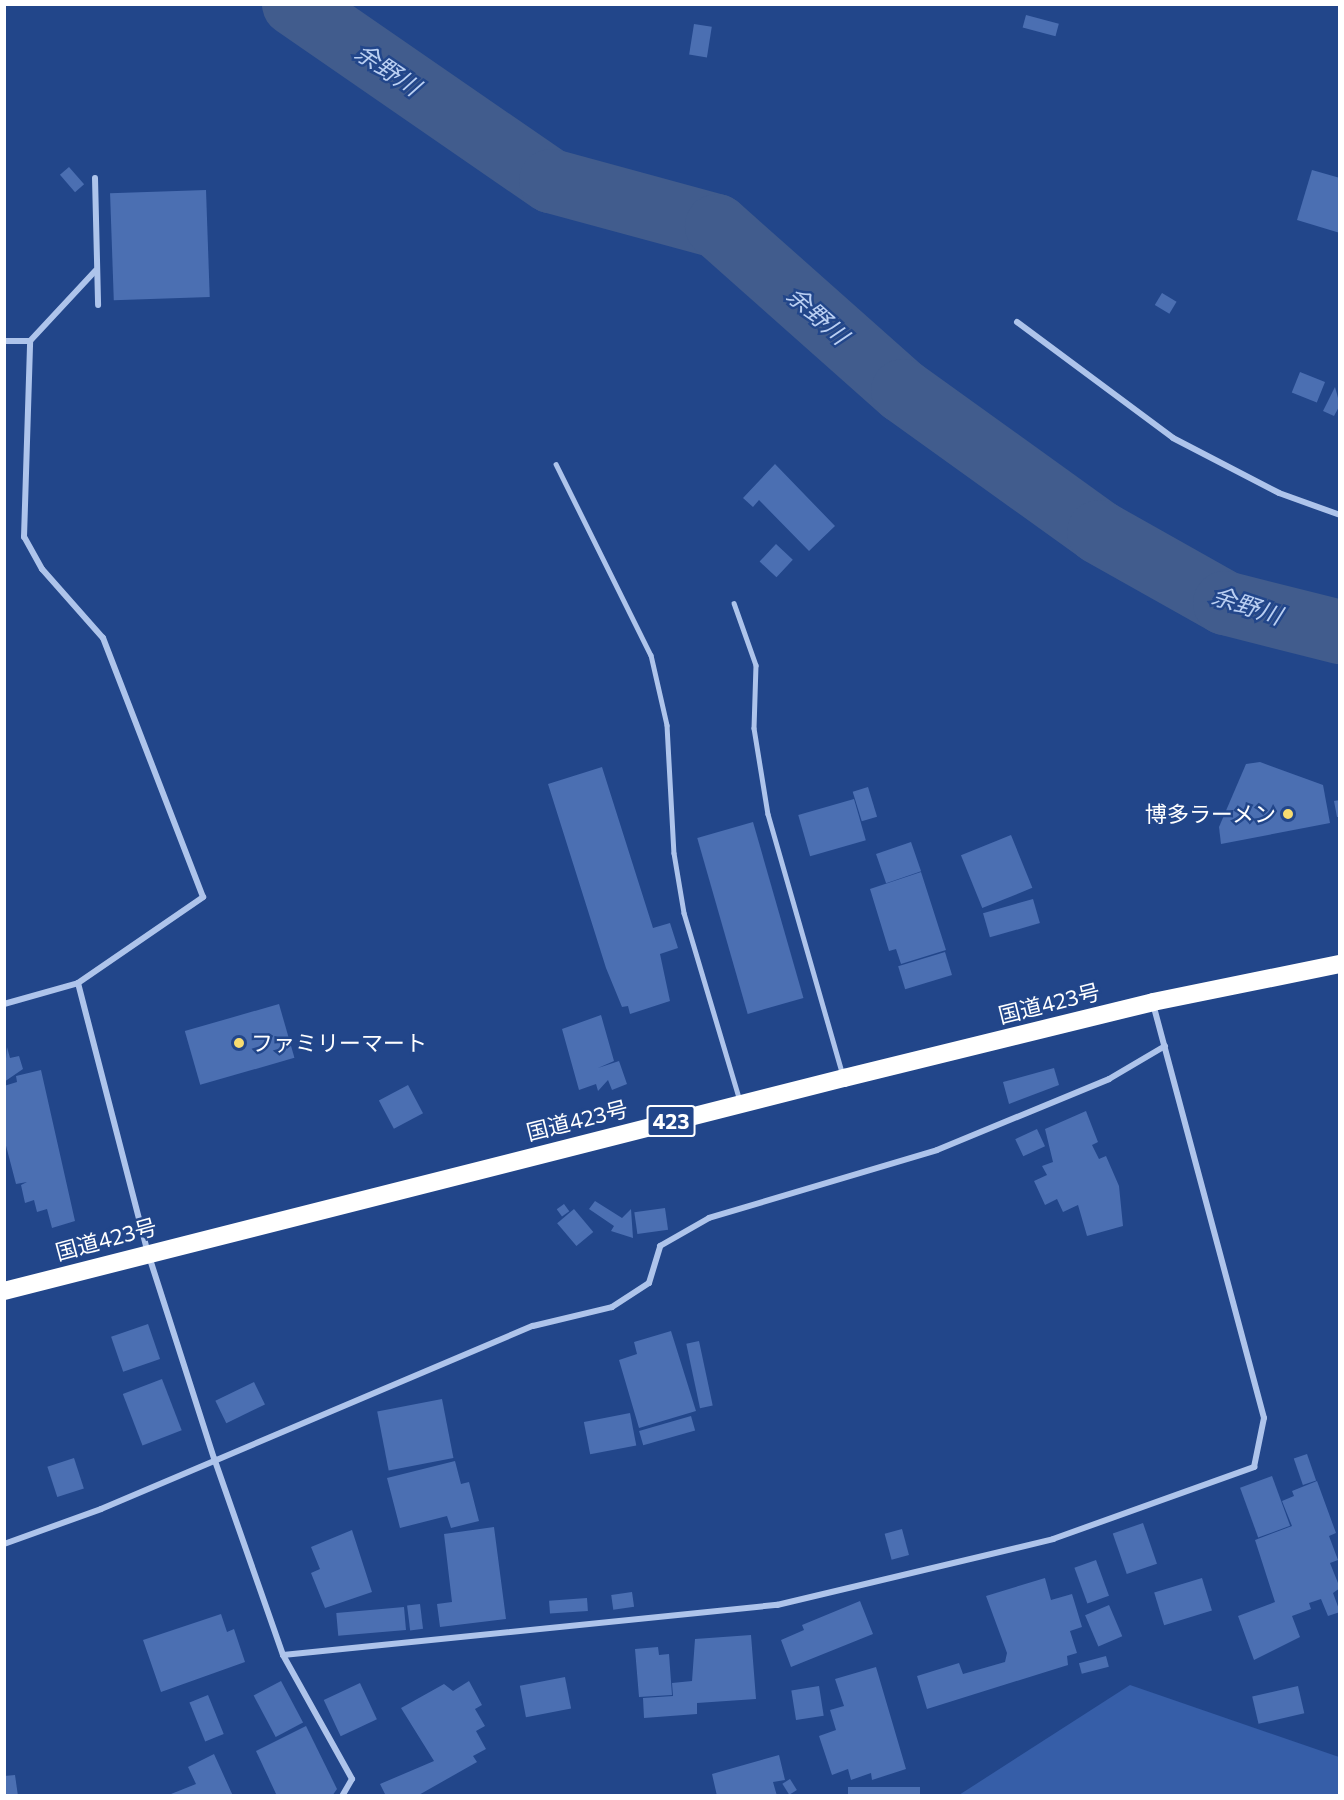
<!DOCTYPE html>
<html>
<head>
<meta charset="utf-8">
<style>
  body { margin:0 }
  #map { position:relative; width:1344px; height:1800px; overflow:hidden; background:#22468a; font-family:Commissioner,"Noto Sans JP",sans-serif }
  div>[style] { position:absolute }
  .green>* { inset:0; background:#365ea8 }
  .river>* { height:64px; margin:-32px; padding:0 32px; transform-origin:32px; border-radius:32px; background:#415c8d }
  .building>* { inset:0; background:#4b6fb2; transform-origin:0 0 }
  .lane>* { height:4.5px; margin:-2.25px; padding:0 2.25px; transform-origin:2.25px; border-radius:2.25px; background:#aec4eb }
  .street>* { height:6px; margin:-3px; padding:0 3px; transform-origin:3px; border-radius:3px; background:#aec4eb }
  .highway>* { height:18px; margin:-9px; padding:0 9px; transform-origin:9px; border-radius:9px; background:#fff }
  .dots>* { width:16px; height:16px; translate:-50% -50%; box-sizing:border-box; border:3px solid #22468a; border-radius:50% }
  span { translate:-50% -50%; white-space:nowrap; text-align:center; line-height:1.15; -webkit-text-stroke:5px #22468a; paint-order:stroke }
  .shield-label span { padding:2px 4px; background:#22468a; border:2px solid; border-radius:4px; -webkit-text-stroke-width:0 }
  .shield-label { font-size:21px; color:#fff; font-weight:700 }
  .poi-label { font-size:22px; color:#fff }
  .right { translate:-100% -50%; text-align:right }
  .left { translate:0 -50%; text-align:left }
  .street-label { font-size:22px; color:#fff }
  .water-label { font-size:24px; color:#bacff2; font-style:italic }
  .frame { position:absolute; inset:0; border:6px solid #fff; pointer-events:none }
</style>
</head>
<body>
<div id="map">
  <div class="green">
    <div style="clip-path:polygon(1130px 1685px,1339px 1757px,1339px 1795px,959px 1795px)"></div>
  </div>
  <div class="river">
    <div style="left:294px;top:4px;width:312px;rotate:34.6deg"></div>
    <div style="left:551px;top:181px;width:172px;rotate:15.2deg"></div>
    <div style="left:717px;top:226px;width:249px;rotate:41.6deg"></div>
    <div style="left:903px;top:391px;width:241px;rotate:35.7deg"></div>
    <div style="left:1099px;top:532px;width:145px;rotate:29.4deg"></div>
    <div style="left:1225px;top:603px;width:119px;rotate:14.2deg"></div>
  </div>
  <div class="building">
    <div style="left:1026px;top:15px;width:34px;height:13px;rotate:15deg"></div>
    <div style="left:694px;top:24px;width:18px;height:31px;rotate:9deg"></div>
    <div style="left:69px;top:167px;width:23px;height:12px;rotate:49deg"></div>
    <div style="clip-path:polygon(1312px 170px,1340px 178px,1340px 233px,1297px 220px)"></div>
    <div style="left:206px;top:190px;width:107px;height:96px;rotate:88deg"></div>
    <div style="left:1162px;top:293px;width:17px;height:14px;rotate:31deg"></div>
    <div style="left:1300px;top:372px;width:27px;height:22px;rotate:22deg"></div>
    <div style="clip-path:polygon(1335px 387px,1340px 405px,1334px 416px,1323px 411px)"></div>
    <div style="clip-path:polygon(775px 464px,835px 526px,809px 551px,759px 500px,753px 507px,743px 498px)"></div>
    <div style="left:776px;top:544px;width:23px;height:24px;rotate:43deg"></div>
    <div style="clip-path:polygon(1260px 762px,1323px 785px,1330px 823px,1221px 844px,1219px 827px,1246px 764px)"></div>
    <div style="clip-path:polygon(602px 767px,653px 928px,670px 923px,678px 948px,660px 954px,670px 1001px,630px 1014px,628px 1006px,622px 1007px,606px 968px,548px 784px)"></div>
    <div style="left:868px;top:787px;width:31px;height:16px;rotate:73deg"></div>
    <div style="left:854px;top:799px;width:43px;height:58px;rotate:74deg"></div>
    <div style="clip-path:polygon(1340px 800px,1340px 817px,1337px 817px,1334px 801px)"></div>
    <div style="left:753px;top:822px;width:183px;height:58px;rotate:74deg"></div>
    <div style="left:1011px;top:835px;width:57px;height:54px;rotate:68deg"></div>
    <div style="left:911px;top:842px;width:31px;height:37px;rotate:71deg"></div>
    <div style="clip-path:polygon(921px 872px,946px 950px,901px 964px,896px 949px,889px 951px,870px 889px)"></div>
    <div style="left:1033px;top:899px;width:25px;height:52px;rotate:74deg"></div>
    <div style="left:945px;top:952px;width:24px;height:49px;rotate:73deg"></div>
    <div style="left:279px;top:1004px;width:56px;height:98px;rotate:74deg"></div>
    <div style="clip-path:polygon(601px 1015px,614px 1061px,598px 1068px,619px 1061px,627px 1084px,612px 1090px,608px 1080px,598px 1091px,596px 1084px,579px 1090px,562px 1029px)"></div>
    <div style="clip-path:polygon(7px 1047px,10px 1058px,19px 1056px,23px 1069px,4px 1082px)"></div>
    <div style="clip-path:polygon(1054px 1068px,1059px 1085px,1009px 1104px,1003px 1082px)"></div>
    <div style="clip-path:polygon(41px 1070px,75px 1221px,52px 1228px,47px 1209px,37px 1212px,34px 1200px,25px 1203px,21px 1185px,27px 1182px,16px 1184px,4px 1138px,4px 1086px,17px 1082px,16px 1076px)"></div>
    <div style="left:408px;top:1085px;width:32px;height:33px;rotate:62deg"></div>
    <div style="clip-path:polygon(1086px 1111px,1098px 1142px,1092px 1145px,1099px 1159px,1106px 1156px,1119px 1186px,1123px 1226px,1087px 1236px,1078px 1205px,1063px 1212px,1057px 1199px,1045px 1205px,1034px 1181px,1047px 1175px,1042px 1166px,1053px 1162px,1045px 1129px)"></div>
    <div style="left:1037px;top:1129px;width:19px;height:24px;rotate:65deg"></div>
    <div style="clip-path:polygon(595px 1201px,622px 1218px,631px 1209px,633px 1238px,611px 1231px,614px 1226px,589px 1209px)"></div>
    <div style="left:564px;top:1204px;width:9px;height:9px;rotate:54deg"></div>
    <div style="left:665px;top:1208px;width:22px;height:31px;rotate:82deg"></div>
    <div style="left:574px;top:1209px;width:30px;height:22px;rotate:50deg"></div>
    <div style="left:148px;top:1324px;width:37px;height:39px;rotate:71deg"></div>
    <div style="clip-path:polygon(671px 1331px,696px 1411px,639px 1428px,619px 1360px,637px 1354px,634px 1342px)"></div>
    <div style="left:699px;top:1341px;width:66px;height:13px;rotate:78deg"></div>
    <div style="left:162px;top:1379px;width:55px;height:42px;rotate:69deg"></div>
    <div style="left:254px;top:1382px;width:25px;height:43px;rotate:64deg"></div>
    <div style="left:442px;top:1399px;width:60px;height:66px;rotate:79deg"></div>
    <div style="left:630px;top:1413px;width:33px;height:47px;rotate:79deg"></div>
    <div style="left:691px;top:1416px;width:15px;height:54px;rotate:74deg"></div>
    <div style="left:1307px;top:1454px;width:28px;height:14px;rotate:71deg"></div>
    <div style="left:74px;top:1458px;width:32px;height:28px;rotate:72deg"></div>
    <div style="clip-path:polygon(455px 1461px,461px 1484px,469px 1482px,479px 1521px,451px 1528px,447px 1516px,400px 1528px,387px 1478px)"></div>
    <div style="left:1272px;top:1476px;width:53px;height:34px;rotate:70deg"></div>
    <div style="clip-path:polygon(1317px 1481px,1336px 1533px,1329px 1536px,1338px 1560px,1330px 1563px,1340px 1588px,1333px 1593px,1340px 1612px,1328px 1616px,1321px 1599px,1309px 1603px,1311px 1609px,1292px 1616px,1300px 1637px,1254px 1660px,1238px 1616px,1275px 1602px,1255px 1540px,1292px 1526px,1282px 1501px,1294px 1496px,1292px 1491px)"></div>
    <div style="left:1143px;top:1523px;width:43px;height:32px;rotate:71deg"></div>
    <div style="clip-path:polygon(494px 1527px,506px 1619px,440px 1627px,437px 1604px,452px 1602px,444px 1534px)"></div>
    <div style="left:902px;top:1529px;width:27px;height:18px;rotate:75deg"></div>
    <div style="clip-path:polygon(352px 1530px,372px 1592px,325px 1608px,311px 1573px,320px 1569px,311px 1547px)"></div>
    <div style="left:1096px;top:1560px;width:38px;height:23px;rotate:70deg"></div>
    <div style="clip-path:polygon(1045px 1578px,1051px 1600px,1072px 1594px,1082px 1627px,1070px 1631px,1077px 1653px,1067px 1656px,1068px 1665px,927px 1709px,917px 1676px,959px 1663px,963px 1674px,1005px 1662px,1007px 1653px,986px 1596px)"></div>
    <div style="left:1202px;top:1578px;width:34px;height:50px;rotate:73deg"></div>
    <div style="left:632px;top:1592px;width:15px;height:21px;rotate:82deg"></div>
    <div style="left:587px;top:1598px;width:13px;height:38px;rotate:86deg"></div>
    <div style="clip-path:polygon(860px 1601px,873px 1634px,791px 1667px,781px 1640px,804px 1630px,802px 1625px)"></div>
    <div style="left:420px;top:1604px;width:25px;height:13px;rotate:83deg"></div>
    <div style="left:1109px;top:1605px;width:34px;height:26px;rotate:67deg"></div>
    <div style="left:404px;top:1607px;width:23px;height:68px;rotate:85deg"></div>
    <div style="clip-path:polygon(221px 1614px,227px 1632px,234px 1629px,245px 1662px,161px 1692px,143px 1640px)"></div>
    <div style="clip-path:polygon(751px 1635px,756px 1699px,697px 1703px,697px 1714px,644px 1718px,643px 1698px,673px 1696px,672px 1683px,692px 1681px,695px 1639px)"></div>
    <div style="clip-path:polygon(658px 1647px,659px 1655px,669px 1654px,672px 1695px,639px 1697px,635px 1649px)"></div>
    <div style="left:1106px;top:1656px;width:11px;height:28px;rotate:75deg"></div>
    <div style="clip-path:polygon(876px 1667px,906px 1769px,872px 1780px,871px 1773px,851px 1780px,848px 1769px,832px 1775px,819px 1736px,836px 1730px,830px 1710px,844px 1706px,835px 1679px)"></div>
    <div style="left:565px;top:1677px;width:32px;height:46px;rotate:79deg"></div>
    <div style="left:281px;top:1681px;width:47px;height:31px;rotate:62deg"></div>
    <div style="clip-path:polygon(469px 1681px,482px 1705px,475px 1709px,485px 1726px,476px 1731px,486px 1749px,473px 1756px,477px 1762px,417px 1796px,386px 1796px,380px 1784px,434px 1761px,401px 1708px,444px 1684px,453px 1691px)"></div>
    <div style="left:360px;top:1683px;width:40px;height:40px;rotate:65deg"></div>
    <div style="left:819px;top:1686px;width:30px;height:28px;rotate:81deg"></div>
    <div style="left:1298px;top:1686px;width:28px;height:47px;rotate:77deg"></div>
    <div style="left:208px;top:1695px;width:42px;height:20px;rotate:68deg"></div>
    <div style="clip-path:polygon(306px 1726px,337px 1789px,332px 1796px,277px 1796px,256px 1751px)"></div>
    <div style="clip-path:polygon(214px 1754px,233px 1796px,166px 1796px,196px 1784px,188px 1767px)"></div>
    <div style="clip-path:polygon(779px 1755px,785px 1780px,773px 1782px,777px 1796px,717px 1796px,712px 1774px)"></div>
    <div style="clip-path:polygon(15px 1775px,18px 1796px,4px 1796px,4px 1776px)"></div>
    <div style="left:790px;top:1779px;width:13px;height:9px;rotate:58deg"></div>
    <div style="left:920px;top:1787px;width:9px;height:72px;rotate:90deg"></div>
  </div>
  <div class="lane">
    <div style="left:556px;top:464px;width:213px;rotate:63.6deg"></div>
    <div style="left:651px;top:655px;width:72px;rotate:77.1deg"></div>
    <div style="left:667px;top:725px;width:128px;rotate:86.9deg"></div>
    <div style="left:674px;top:853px;width:61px;rotate:80.5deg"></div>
    <div style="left:684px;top:913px;width:196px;rotate:73.4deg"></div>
    <div style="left:734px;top:603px;width:66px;rotate:70.5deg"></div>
    <div style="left:756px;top:665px;width:63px;rotate:91.8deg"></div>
    <div style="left:754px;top:728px;width:87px;rotate:80.8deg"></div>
    <div style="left:768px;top:814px;width:272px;rotate:74deg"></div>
  </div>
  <div class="street">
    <div style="left:95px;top:178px;width:127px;rotate:88.6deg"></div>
    <div style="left:1017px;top:322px;width:194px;rotate:36.6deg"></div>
    <div style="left:1173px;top:438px;width:119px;rotate:27.4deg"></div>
    <div style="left:1279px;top:493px;width:65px;rotate:19.8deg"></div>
    <div style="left:4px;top:341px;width:26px"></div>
    <div style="left:78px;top:983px;width:279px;rotate:75.5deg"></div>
    <div style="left:148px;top:1253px;width:215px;rotate:72.2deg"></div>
    <div style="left:214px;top:1458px;width:209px;rotate:70.7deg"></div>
    <div style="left:283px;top:1655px;width:142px;rotate:60.9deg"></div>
    <div style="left:352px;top:1779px;width:20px;rotate:120deg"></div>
    <div style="left:4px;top:1004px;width:77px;rotate:-15.8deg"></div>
    <div style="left:78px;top:983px;width:152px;rotate:-34.5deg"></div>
    <div style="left:203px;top:897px;width:278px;rotate:-111.1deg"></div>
    <div style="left:103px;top:638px;width:92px;rotate:-131.5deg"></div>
    <div style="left:42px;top:569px;width:37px;rotate:-119deg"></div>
    <div style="left:24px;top:537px;width:196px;rotate:-88.2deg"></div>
    <div style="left:30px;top:341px;width:96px;rotate:-47.1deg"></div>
    <div style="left:4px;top:1544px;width:103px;rotate:-19.8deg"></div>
    <div style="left:101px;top:1509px;width:469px;rotate:-23deg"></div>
    <div style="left:533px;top:1326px;width:81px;rotate:-13.5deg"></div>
    <div style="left:612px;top:1307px;width:44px;rotate:-33deg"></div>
    <div style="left:649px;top:1283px;width:39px;rotate:-73deg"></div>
    <div style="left:660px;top:1246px;width:56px;rotate:-29.7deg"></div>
    <div style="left:709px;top:1218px;width:238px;rotate:-16.6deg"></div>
    <div style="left:937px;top:1150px;width:186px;rotate:-22.4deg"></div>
    <div style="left:1109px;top:1079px;width:65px;rotate:-30.5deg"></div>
    <div style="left:283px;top:1655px;width:497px;rotate:-5.8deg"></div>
    <div style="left:777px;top:1605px;width:284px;rotate:-13.4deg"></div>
    <div style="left:1053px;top:1539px;width:214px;rotate:-19.7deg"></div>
    <div style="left:1254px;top:1467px;width:50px;rotate:-78.5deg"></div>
    <div style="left:1264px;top:1418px;width:429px;rotate:-105deg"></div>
  </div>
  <div class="highway">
    <div style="left:4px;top:1291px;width:867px;rotate:-14.23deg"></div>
    <div style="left:844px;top:1078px;width:318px;rotate:-13.8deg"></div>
    <div style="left:1153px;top:1002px;width:191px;rotate:-11.5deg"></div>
  </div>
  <div class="dots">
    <div style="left:1288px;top:814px;background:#f7dc70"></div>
    <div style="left:239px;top:1043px;background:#f7dc70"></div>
  </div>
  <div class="shield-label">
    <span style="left:671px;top:1121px">423</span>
  </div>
  <div class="poi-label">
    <span class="right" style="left:1276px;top:814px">博多ラーメン</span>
    <span class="left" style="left:251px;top:1043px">ファミリーマート</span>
  </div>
  <div class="street-label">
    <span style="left:1049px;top:1003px;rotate:-14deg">国道423号</span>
    <span style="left:577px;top:1120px;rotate:-14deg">国道423号</span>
    <span style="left:106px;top:1239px;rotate:-15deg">国道423号</span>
  </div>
  <div class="water-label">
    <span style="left:388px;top:69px;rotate:34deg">余野川</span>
    <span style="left:818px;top:315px;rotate:42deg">余野川</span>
    <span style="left:1247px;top:605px;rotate:18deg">余野川</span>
  </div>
  <div class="frame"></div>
</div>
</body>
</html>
